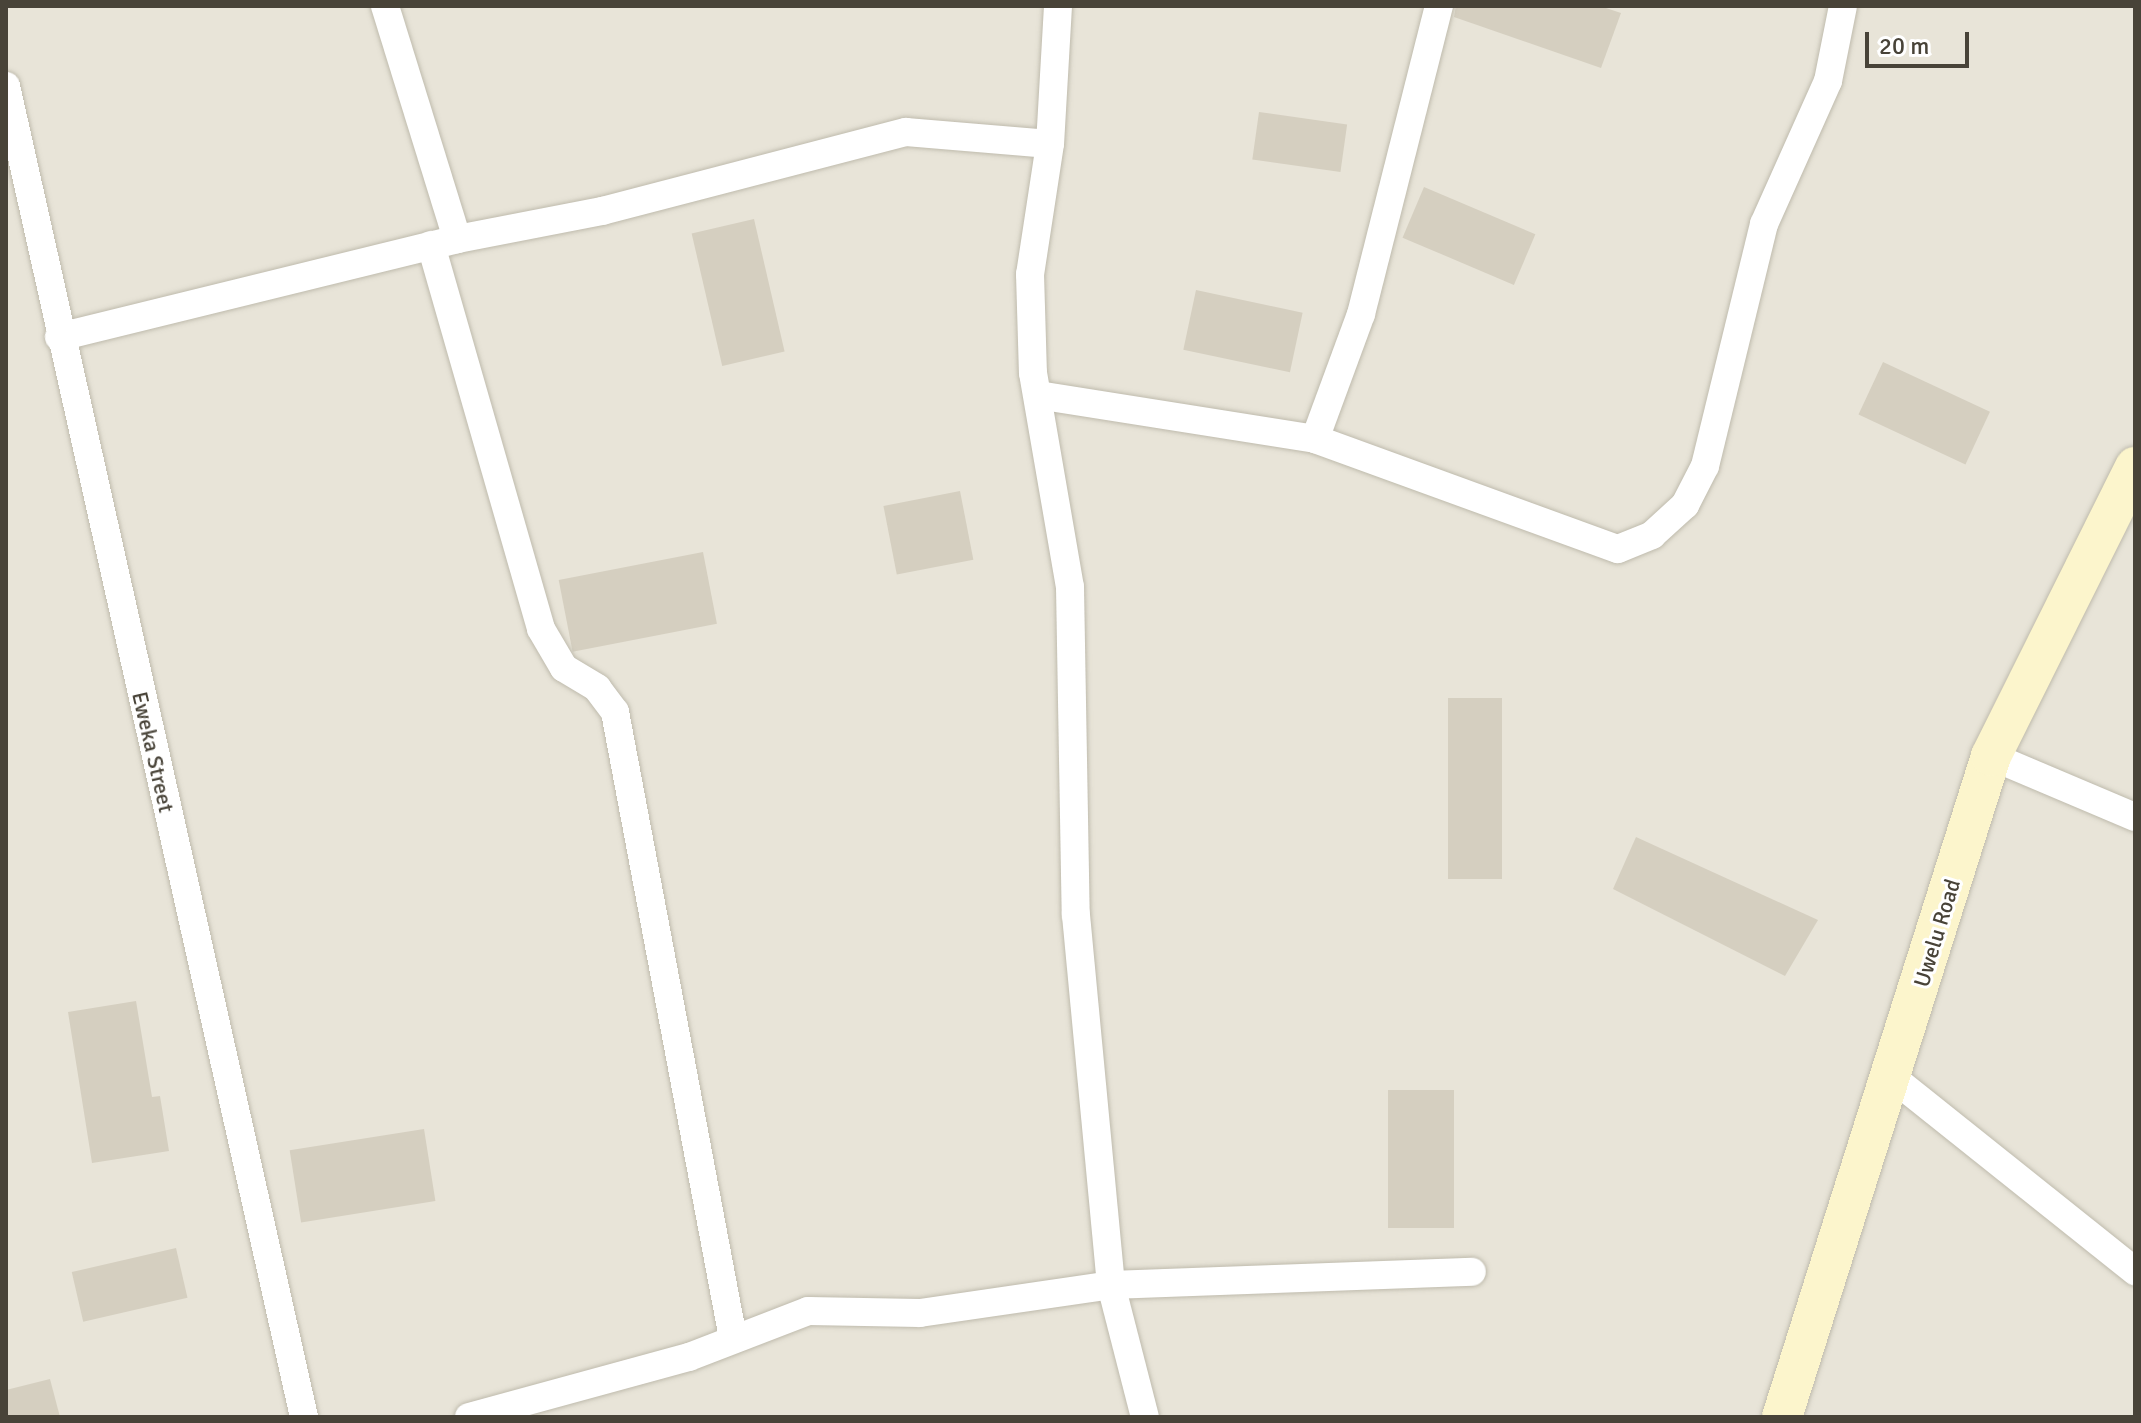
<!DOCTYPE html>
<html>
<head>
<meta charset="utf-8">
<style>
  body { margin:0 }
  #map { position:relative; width:2141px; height:1423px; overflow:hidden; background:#f4f2ea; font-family:Signika,sans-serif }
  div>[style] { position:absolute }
  .residential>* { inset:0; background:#e8e4d8; transform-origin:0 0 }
  .building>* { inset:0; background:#d5cfc0; transform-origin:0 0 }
  .roads { filter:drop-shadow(0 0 2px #bfbbad) drop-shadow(0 0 2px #bfbbad) }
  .street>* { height:28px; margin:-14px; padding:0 14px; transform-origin:14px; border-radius:14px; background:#fff }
  .secondary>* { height:40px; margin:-20px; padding:0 20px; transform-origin:20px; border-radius:20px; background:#fcf5cc }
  span { translate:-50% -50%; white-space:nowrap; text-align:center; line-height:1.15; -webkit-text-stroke:6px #fff; paint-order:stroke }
  .street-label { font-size:22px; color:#484338 }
  .frame { position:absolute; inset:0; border:8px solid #484338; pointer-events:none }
  .scale { position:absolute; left:1865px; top:32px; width:104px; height:36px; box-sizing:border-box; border:4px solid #484338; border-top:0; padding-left:10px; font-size:24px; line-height:28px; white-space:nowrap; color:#484338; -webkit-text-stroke:6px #fff; paint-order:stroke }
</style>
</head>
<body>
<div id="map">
  <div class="residential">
    <div style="left:6px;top:6px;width:2129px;height:1411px"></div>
  </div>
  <div class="building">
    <div style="clip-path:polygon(1456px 6px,1600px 6px,1621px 13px,1601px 68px,1454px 17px)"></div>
    <div style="left:1259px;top:112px;width:89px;height:48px;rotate:8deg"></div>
    <div style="left:1424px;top:187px;width:121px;height:55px;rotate:23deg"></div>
    <div style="left:754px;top:219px;width:136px;height:64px;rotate:77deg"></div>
    <div style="left:1196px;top:290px;width:109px;height:61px;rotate:12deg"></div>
    <div style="left:1883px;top:362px;width:118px;height:58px;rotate:25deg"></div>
    <div style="left:960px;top:491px;width:70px;height:78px;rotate:79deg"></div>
    <div style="left:703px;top:552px;width:73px;height:147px;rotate:79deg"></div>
    <div style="left:1448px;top:698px;width:54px;height:181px"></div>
    <div style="clip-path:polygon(1636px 837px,1818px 920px,1785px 976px,1613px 889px)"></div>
    <div style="clip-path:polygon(136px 1001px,152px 1097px,160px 1096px,169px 1151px,92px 1163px,68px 1012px)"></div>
    <div style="left:1454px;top:1090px;width:138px;height:66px;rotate:90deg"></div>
    <div style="left:424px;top:1129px;width:73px;height:136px;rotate:81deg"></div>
    <div style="left:176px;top:1248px;width:51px;height:107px;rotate:77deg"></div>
    <div style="clip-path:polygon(50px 1379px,60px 1417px,6px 1417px,6px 1390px)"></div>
  </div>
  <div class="roads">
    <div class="street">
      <div style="left:385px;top:6px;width:244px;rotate:72.8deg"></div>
      <div style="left:1058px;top:6px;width:138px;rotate:93.3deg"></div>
      <div style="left:1050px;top:144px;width:132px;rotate:98.7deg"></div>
      <div style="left:1030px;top:274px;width:99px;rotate:88.3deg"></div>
      <div style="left:1033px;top:373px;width:217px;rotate:80.2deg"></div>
      <div style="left:1070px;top:587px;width:328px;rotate:89deg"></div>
      <div style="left:1076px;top:915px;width:372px;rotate:84.6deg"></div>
      <div style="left:1111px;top:1285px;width:136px;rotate:75.6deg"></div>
      <div style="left:6px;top:86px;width:1364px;rotate:77.38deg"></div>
      <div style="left:431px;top:245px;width:399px;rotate:74deg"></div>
      <div style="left:541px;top:629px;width:45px;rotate:59.5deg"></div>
      <div style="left:564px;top:668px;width:39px;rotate:31deg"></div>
      <div style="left:597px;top:688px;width:30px;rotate:53deg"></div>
      <div style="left:615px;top:712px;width:637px;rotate:79.33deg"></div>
      <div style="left:59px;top:337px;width:410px;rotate:-13.8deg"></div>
      <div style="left:457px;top:239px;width:148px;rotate:-10.9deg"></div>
      <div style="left:602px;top:211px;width:314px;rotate:-14.6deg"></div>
      <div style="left:906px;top:132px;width:144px;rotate:4.8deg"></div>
      <div style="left:1038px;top:395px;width:280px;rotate:9deg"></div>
      <div style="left:1315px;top:439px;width:322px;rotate:20deg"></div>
      <div style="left:1618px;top:549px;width:37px;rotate:-22deg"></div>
      <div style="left:1652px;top:535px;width:45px;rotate:-42.3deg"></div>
      <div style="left:1685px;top:505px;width:44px;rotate:-62.9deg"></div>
      <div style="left:1705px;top:466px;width:249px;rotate:-76.3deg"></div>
      <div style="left:1764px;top:224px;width:157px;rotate:-65.9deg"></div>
      <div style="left:1828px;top:81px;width:76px;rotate:-78.7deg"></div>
      <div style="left:1315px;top:439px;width:133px;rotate:-69.8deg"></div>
      <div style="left:1361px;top:314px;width:318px;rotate:-75.8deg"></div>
      <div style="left:1991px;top:756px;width:156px;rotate:23deg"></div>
      <div style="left:1893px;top:1078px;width:310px;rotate:38.6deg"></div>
      <div style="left:469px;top:1417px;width:228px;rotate:-15.3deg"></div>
      <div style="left:689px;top:1357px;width:128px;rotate:-21.1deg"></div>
      <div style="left:808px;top:1311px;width:112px;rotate:1deg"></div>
      <div style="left:920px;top:1313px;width:193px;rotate:-8.3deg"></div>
      <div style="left:1111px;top:1285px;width:361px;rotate:-2.1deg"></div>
    </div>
    <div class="secondary">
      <div style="left:1782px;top:1417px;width:693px;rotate:-72.45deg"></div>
      <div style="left:1991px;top:756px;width:323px;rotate:-63.5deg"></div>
    </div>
  </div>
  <div class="street-label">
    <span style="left:153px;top:752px;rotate:77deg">Eweka Street</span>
    <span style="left:1937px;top:933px;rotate:-73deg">Uwelu Road</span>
  </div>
  <div class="frame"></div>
  <div class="scale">20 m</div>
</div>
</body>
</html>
